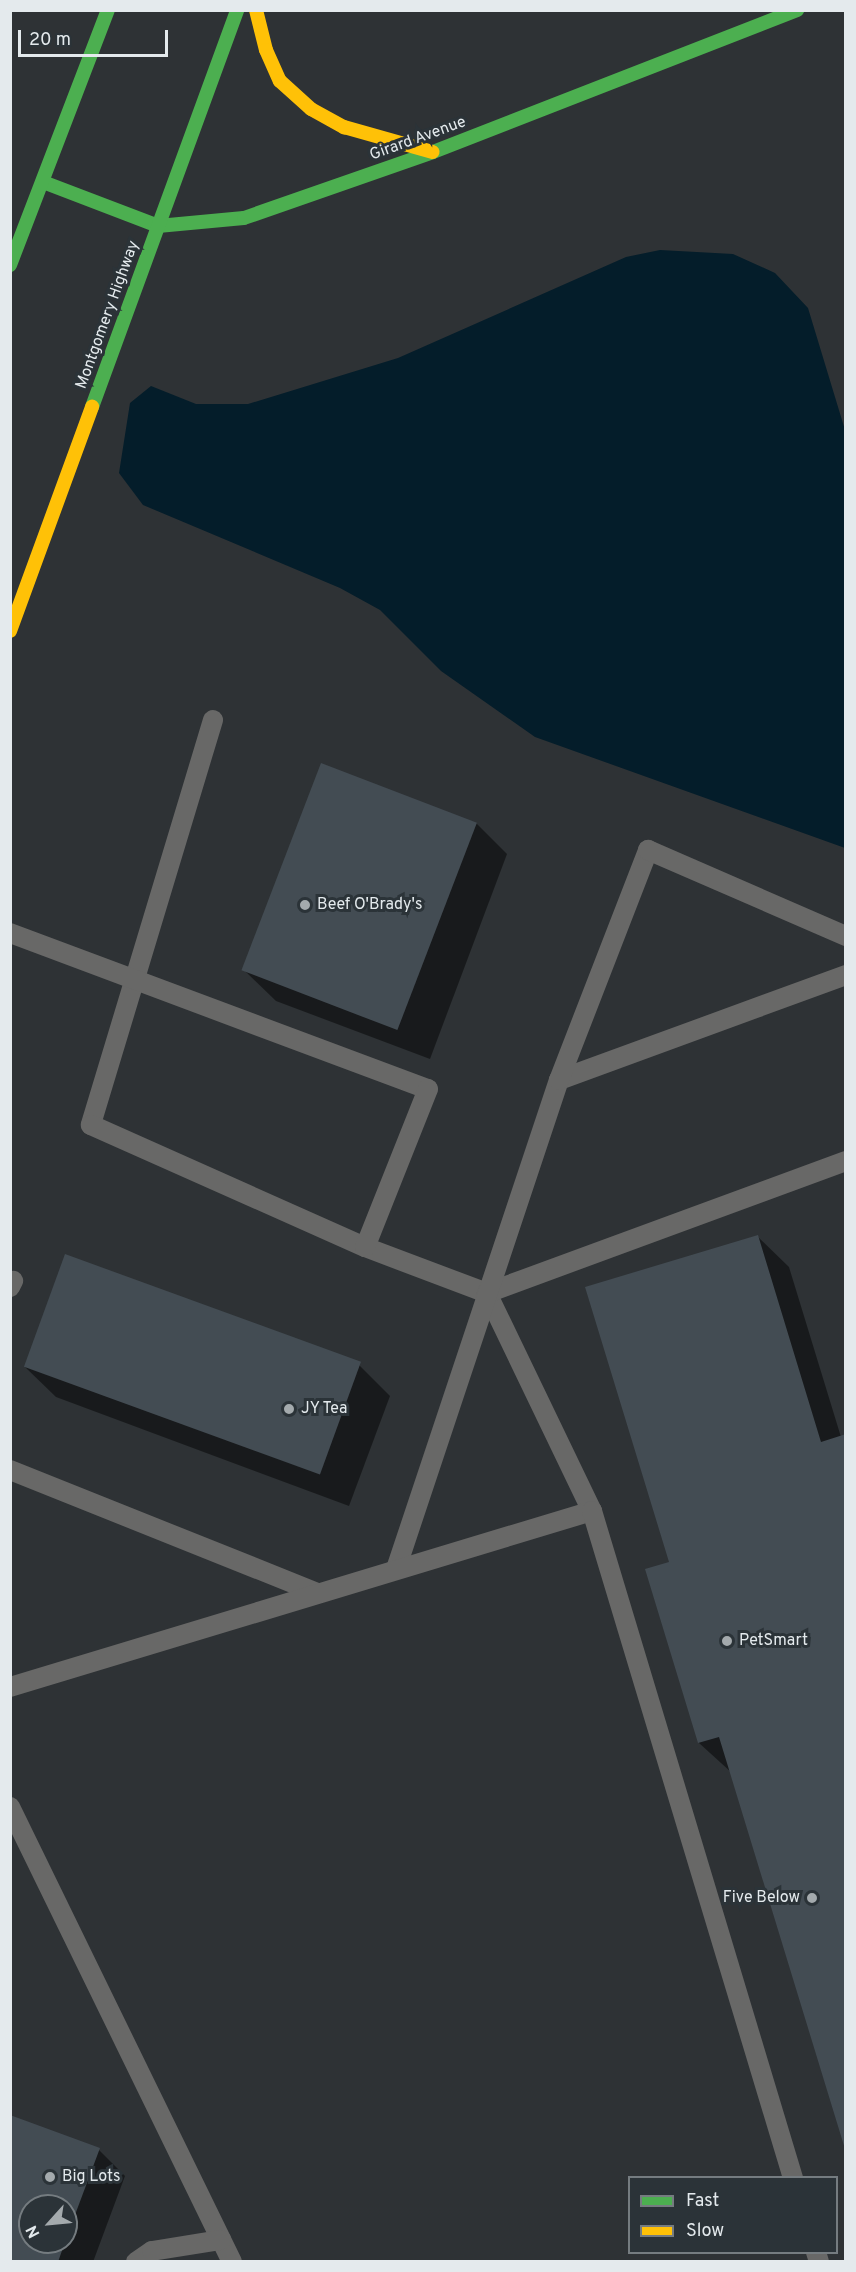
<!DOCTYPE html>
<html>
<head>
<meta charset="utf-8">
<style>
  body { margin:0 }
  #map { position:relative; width:856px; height:2272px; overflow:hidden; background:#2e3235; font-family:Overpass,sans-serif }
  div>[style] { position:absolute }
  .water>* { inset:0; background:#041d2a }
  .shadow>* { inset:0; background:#0007 }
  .building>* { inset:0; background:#434c53; transform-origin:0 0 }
  .lane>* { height:20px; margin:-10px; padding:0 10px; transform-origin:10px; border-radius:10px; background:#686867 }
  .fast>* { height:14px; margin:-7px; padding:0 7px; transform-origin:7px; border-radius:7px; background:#4caf50 }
  .slow>* { height:14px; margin:-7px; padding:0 7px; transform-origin:7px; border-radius:7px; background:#ffc107 }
  .dots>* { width:16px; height:16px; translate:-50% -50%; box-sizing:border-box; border:3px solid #2b3338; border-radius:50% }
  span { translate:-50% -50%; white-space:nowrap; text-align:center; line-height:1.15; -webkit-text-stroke:6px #2b3338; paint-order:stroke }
  .street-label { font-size:16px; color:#e4eaed }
  .poi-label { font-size:16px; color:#e4eaed }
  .left { translate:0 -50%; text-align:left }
  .right { translate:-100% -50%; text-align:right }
  .frame { position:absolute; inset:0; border:12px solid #e4eaed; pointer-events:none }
  .legend { position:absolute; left:628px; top:2176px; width:210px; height:78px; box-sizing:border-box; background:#2b3338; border:2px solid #757c80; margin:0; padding:8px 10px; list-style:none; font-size:18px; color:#e4eaed }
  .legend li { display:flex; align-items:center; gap:12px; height:30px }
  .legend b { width:30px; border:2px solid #757c80 }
  .north { position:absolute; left:18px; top:2194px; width:60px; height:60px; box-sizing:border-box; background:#2b3338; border:2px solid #757c80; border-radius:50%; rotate:243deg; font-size:16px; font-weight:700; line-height:24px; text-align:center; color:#e4eaed }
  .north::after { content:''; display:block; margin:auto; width:21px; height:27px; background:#a4aaad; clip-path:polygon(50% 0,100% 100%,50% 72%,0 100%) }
  .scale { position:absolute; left:18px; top:30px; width:150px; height:27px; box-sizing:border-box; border:3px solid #e4eaed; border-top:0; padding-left:8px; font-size:18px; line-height:21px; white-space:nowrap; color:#e4eaed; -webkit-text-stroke:4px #2b3338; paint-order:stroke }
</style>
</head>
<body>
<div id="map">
  <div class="water">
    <div style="clip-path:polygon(660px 250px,733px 254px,775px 273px,808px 308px,845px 430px,845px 848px,535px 737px,441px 671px,380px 610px,340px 588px,143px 505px,119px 473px,130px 403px,151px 386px,196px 404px,248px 404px,398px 358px,626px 257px)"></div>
  </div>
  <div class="shadow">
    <div style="clip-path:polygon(476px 823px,507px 854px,430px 1059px,276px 1001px,245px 971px)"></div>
    <div style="clip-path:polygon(758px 1237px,789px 1267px,841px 1437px,846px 1436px,846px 2146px,732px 1773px,699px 1743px,671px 1563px)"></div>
    <div style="clip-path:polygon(359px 1365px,390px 1396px,349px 1506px,56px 1397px,25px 1367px)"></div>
    <div style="clip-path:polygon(evenodd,10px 2116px,99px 2150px,125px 2176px,93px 2262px,10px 2262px,10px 2116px,30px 2206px,66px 2206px,66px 2242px,30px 2242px,30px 2206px)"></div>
  </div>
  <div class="building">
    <div style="left:321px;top:763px;width:167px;height:222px;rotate:21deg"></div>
    <div style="clip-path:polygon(758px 1235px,821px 1442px,846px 1434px,845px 2149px,719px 1737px,698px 1743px,645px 1569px,669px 1562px,585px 1287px)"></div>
    <div style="left:65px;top:1254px;width:315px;height:120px;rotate:20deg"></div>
    <div style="clip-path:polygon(10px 2115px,100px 2148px,66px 2239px,66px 2206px,30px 2206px,30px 2242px,65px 2242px,58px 2262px,10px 2262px)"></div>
  </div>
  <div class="lane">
    <div style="left:213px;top:720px;width:423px;rotate:106.8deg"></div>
    <div style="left:91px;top:1125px;width:300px;rotate:24deg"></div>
    <div style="left:365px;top:1247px;width:130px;rotate:20.7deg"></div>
    <div style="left:487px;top:1293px;width:242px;rotate:64.3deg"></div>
    <div style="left:10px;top:933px;width:446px;rotate:20.5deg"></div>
    <div style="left:428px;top:1089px;width:170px;rotate:111.7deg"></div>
    <div style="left:559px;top:1080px;width:306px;rotate:-20.1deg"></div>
    <div style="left:10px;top:1287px;width:7px;rotate:-63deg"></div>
    <div style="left:487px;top:1293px;width:382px;rotate:-20.2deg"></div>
    <div style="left:10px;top:1470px;width:331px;rotate:21.8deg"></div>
    <div style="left:396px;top:1569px;width:515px;rotate:-71.57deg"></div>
    <div style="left:559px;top:1080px;width:247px;rotate:-68.8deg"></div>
    <div style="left:648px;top:850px;width:216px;rotate:23.5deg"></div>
    <div style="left:10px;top:1687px;width:608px;rotate:-16.83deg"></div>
    <div style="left:592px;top:1511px;width:697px;rotate:73.23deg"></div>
    <div style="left:10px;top:1807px;width:506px;rotate:63.99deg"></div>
    <div style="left:816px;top:2252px;width:10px;rotate:73deg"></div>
    <div style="left:136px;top:2262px;width:19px;rotate:-35deg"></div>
    <div style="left:152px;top:2251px;width:70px;rotate:-9.1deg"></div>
  </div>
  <div class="fast">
    <div style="left:43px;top:182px;width:123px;rotate:20.9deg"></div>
    <div style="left:158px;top:226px;width:86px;rotate:-5.3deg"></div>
    <div style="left:244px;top:218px;width:200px;rotate:-19.2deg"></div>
    <div style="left:433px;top:152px;width:391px;rotate:-21.3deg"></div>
    <div style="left:10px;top:265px;width:273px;rotate:-69deg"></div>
    <div style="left:92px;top:407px;width:423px;rotate:-69.9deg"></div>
  </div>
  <div class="slow">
    <div style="left:256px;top:10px;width:41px;rotate:76deg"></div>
    <div style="left:266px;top:50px;width:34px;rotate:66deg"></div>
    <div style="left:280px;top:81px;width:42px;rotate:42.1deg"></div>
    <div style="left:311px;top:109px;width:38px;rotate:29deg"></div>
    <div style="left:344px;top:127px;width:92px;rotate:15.7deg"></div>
    <div style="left:10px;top:631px;width:239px;rotate:-69.9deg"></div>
  </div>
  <div class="dots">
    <div style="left:305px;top:905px;background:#a4aaad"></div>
    <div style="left:289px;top:1409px;background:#a4aaad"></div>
    <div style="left:727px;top:1641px;background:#a4aaad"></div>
    <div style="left:812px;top:1898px;background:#a4aaad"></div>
    <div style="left:50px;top:2177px;background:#a4aaad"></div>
  </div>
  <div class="street-label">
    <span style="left:418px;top:139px;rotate:-20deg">Girard Avenue</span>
    <span style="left:108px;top:315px;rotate:-70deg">Montgomery Highway</span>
  </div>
  <div class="poi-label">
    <span class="left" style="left:317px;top:905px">Beef O'Brady's</span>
    <span class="left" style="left:301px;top:1409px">JY Tea</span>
    <span class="left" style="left:739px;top:1641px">PetSmart</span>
    <span class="right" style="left:800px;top:1898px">Five Below</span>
    <span class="left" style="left:62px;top:2177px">Big Lots</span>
  </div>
  <div class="frame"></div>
  <ul class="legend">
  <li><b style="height:8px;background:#4caf50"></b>Fast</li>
  <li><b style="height:8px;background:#ffc107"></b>Slow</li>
  </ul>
  <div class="north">N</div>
  <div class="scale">20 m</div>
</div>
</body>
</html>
